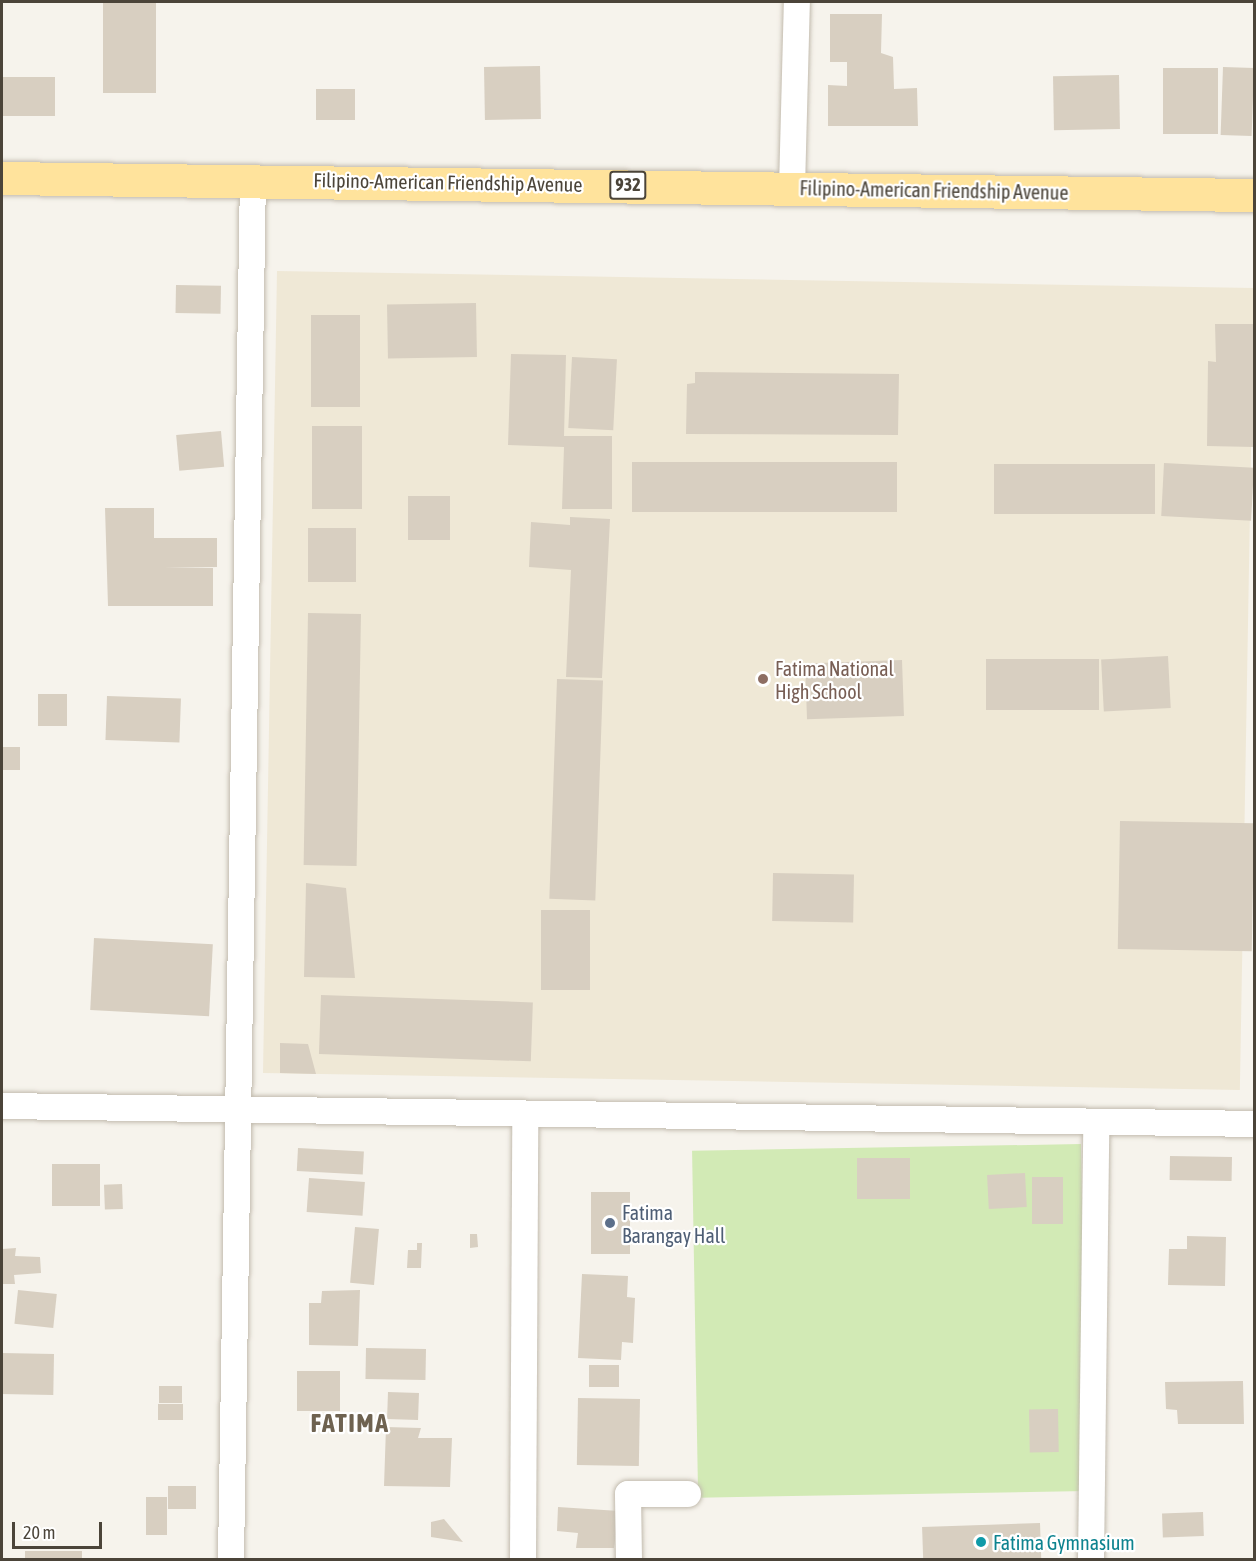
<!DOCTYPE html>
<html>
<head>
<meta charset="utf-8">
<style>
  body { margin:0 }
  #map { position:relative; width:1256px; height:1561px; overflow:hidden; background:#f6f3ec; font-family:"Asap Condensed",sans-serif }
  div>[style] { position:absolute }
  .education>* { inset:0; background:#efe8d6; transform-origin:0 0 }
  .green>* { inset:0; background:#d2eab5; transform-origin:0 0 }
  .building>* { inset:0; background:#d8cfc1; transform-origin:0 0 }
  .roads { filter:drop-shadow(0 0 2px #c2bbae) drop-shadow(0 0 2px #c2bbae) }
  .street>* { height:26px; margin:-13px; padding:0 13px; transform-origin:13px; border-radius:13px; background:#fff }
  .primary>* { height:33px; margin:-16.5px; padding:0 16.5px; transform-origin:16.5px; border-radius:16.5px; background:#ffe39c }
  .dots>* { width:16px; height:16px; translate:-50% -50%; box-sizing:border-box; border:3px solid #fff; border-radius:50% }
  span { translate:-50% -50%; white-space:nowrap; text-align:center; line-height:1.15; -webkit-text-stroke:4.5px #fff; paint-order:stroke }
  .shield-label span { padding:2px 4px; background:#fff; border:2px solid; border-radius:4px; -webkit-text-stroke-width:0 }
  .shield-label { font-size:18px; color:#4b4439; font-weight:700 }
  .street-label { font-size:20px; color:#4b4439 }
  .education-label { font-size:20px; color:#785e54 }
  .left { translate:0 -50%; text-align:left }
  .service-label { font-size:20px; color:#4e5e75 }
  .culture-label { font-size:20px; color:#0d838f }
  .district-label { font-size:26px; color:#6e6250; font-weight:700; letter-spacing:1.5px }
  .frame { position:absolute; inset:0; border:3px solid #4b4439; pointer-events:none }
  .scale { position:absolute; left:12px; top:1522px; width:90px; height:27px; box-sizing:border-box; border:3px solid #4b4439; border-top:0; padding-left:8px; font-size:18px; line-height:21px; white-space:nowrap; color:#4b4439; -webkit-text-stroke:4px #fff; paint-order:stroke }
</style>
</head>
<body>
<div id="map">
  <div class="education">
    <div style="left:277px;top:271px;width:977px;height:802px;rotate:1deg"></div>
  </div>
  <div class="green">
    <div style="left:1081px;top:1144px;width:347px;height:389px;rotate:89deg"></div>
  </div>
  <div class="building">
    <div style="left:103px;top:2px;width:53px;height:91px"></div>
    <div style="clip-path:polygon(830px 14px,882px 14px,881px 53px,893px 57px,894px 89px,917px 88px,918px 126px,828px 126px,828px 85px,847px 86px,847px 62px,830px 62px)"></div>
    <div style="left:540px;top:66px;width:53px;height:56px;rotate:89deg"></div>
    <div style="left:1223px;top:67px;width:31px;height:68px;rotate:2deg"></div>
    <div style="left:1163px;top:68px;width:55px;height:66px"></div>
    <div style="left:1119px;top:75px;width:54px;height:66px;rotate:89deg"></div>
    <div style="left:55px;top:77px;width:39px;height:53px;rotate:90deg"></div>
    <div style="left:316px;top:89px;width:39px;height:31px"></div>
    <div style="left:176px;top:285px;width:45px;height:28px;rotate:1deg"></div>
    <div style="left:476px;top:303px;width:54px;height:89px;rotate:89deg"></div>
    <div style="left:311px;top:315px;width:49px;height:92px"></div>
    <div style="clip-path:polygon(1215px 324px,1254px 324px,1254px 447px,1207px 446px,1208px 361px,1216px 362px)"></div>
    <div style="clip-path:polygon(511px 354px,566px 355px,564px 436px,612px 436px,612px 509px,562px 509px,564px 447px,508px 445px)"></div>
    <div style="left:572px;top:357px;width:45px;height:71px;rotate:3deg"></div>
    <div style="clip-path:polygon(695px 372px,899px 374px,898px 435px,686px 434px,687px 384px,695px 383px)"></div>
    <div style="left:312px;top:426px;width:50px;height:83px"></div>
    <div style="left:221px;top:431px;width:36px;height:45px;rotate:85deg"></div>
    <div style="left:632px;top:462px;width:265px;height:50px"></div>
    <div style="left:1164px;top:463px;width:90px;height:53px;rotate:3deg"></div>
    <div style="left:994px;top:464px;width:161px;height:50px"></div>
    <div style="left:408px;top:496px;width:42px;height:44px"></div>
    <div style="clip-path:polygon(105px 508px,154px 508px,154px 538px,217px 538px,217px 567px,164px 568px,213px 568px,213px 606px,108px 606px)"></div>
    <div style="clip-path:polygon(570px 517px,610px 519px,602px 678px,566px 677px,571px 570px,529px 567px,531px 522px,570px 525px)"></div>
    <div style="left:308px;top:528px;width:48px;height:54px"></div>
    <div style="left:308px;top:613px;width:53px;height:252px;rotate:1deg"></div>
    <div style="left:1168px;top:656px;width:52px;height:67px;rotate:87deg"></div>
    <div style="left:986px;top:659px;width:113px;height:51px"></div>
    <div style="left:902px;top:660px;width:56px;height:97px;rotate:88deg"></div>
    <div style="left:557px;top:679px;width:46px;height:220px;rotate:2deg"></div>
    <div style="left:38px;top:694px;width:29px;height:32px"></div>
    <div style="left:107px;top:696px;width:74px;height:44px;rotate:2deg"></div>
    <div style="left:2px;top:747px;width:18px;height:23px"></div>
    <div style="left:1120px;top:821px;width:134px;height:128px;rotate:1deg"></div>
    <div style="left:773px;top:873px;width:81px;height:48px;rotate:1deg"></div>
    <div style="clip-path:polygon(306px 883px,346px 888px,355px 978px,304px 977px)"></div>
    <div style="left:541px;top:910px;width:49px;height:80px"></div>
    <div style="left:94px;top:938px;width:119px;height:72px;rotate:3deg"></div>
    <div style="left:321px;top:995px;width:212px;height:59px;rotate:2deg"></div>
    <div style="clip-path:polygon(280px 1043px,308px 1044px,316px 1074px,280px 1073px)"></div>
    <div style="left:298px;top:1148px;width:66px;height:23px;rotate:3deg"></div>
    <div style="left:1170px;top:1156px;width:62px;height:24px;rotate:1deg"></div>
    <div style="left:857px;top:1158px;width:53px;height:41px"></div>
    <div style="left:52px;top:1164px;width:48px;height:42px"></div>
    <div style="left:1025px;top:1173px;width:34px;height:38px;rotate:87deg"></div>
    <div style="left:1032px;top:1177px;width:31px;height:47px"></div>
    <div style="left:309px;top:1178px;width:56px;height:34px;rotate:4deg"></div>
    <div style="left:122px;top:1184px;width:25px;height:18px;rotate:88deg"></div>
    <div style="left:591px;top:1192px;width:39px;height:62px"></div>
    <div style="left:355px;top:1227px;width:24px;height:56px;rotate:5deg"></div>
    <div style="clip-path:polygon(470px 1234px,477px 1234px,478px 1247px,470px 1248px)"></div>
    <div style="clip-path:polygon(1187px 1236px,1226px 1237px,1225px 1286px,1168px 1285px,1169px 1249px,1187px 1249px)"></div>
    <div style="clip-path:polygon(417px 1243px,422px 1243px,421px 1268px,407px 1268px,408px 1250px,417px 1250px)"></div>
    <div style="clip-path:polygon(16px 1248px,15px 1256px,40px 1257px,41px 1273px,14px 1275px,15px 1284px,2px 1284px,2px 1249px)"></div>
    <div style="clip-path:polygon(582px 1274px,628px 1276px,627px 1297px,635px 1298px,633px 1343px,622px 1342px,621px 1360px,578px 1358px)"></div>
    <div style="left:18px;top:1290px;width:39px;height:34px;rotate:6deg"></div>
    <div style="clip-path:polygon(360px 1290px,358px 1346px,309px 1345px,309px 1303px,321px 1303px,322px 1291px)"></div>
    <div style="left:366px;top:1348px;width:60px;height:31px;rotate:1deg"></div>
    <div style="left:54px;top:1354px;width:41px;height:52px;rotate:91deg"></div>
    <div style="left:589px;top:1365px;width:30px;height:22px"></div>
    <div style="left:340px;top:1371px;width:40px;height:43px;rotate:90deg"></div>
    <div style="clip-path:polygon(1243px 1381px,1244px 1424px,1178px 1424px,1177px 1410px,1166px 1409px,1165px 1382px)"></div>
    <div style="left:159px;top:1386px;width:23px;height:17px"></div>
    <div style="left:388px;top:1392px;width:31px;height:27px;rotate:2deg"></div>
    <div style="left:578px;top:1398px;width:62px;height:67px;rotate:1deg"></div>
    <div style="left:158px;top:1404px;width:25px;height:16px"></div>
    <div style="left:1058px;top:1409px;width:43px;height:29px;rotate:89deg"></div>
    <div style="clip-path:polygon(386px 1427px,421px 1428px,418px 1438px,452px 1438px,450px 1487px,384px 1486px)"></div>
    <div style="left:168px;top:1486px;width:28px;height:23px"></div>
    <div style="left:146px;top:1497px;width:21px;height:38px"></div>
    <div style="clip-path:polygon(558px 1507px,619px 1511px,614px 1548px,576px 1548px,578px 1533px,557px 1531px)"></div>
    <div style="left:1203px;top:1512px;width:24px;height:41px;rotate:88deg"></div>
    <div style="clip-path:polygon(444px 1519px,463px 1542px,431px 1537px,431px 1522px)"></div>
    <div style="left:1040px;top:1523px;width:37px;height:118px;rotate:88deg"></div>
    <div style="left:25px;top:1551px;width:57px;height:9px"></div>
  </div>
  <div class="roads">
    <div class="street">
      <div style="left:792px;top:188px;width:186px;rotate:-88.5deg"></div>
      <div style="left:2px;top:1106px;width:1252px;rotate:0.82deg"></div>
      <div style="left:231px;top:1560px;width:1380px;rotate:-89.09deg"></div>
      <div style="left:523px;top:1560px;width:446px;rotate:-89.7deg"></div>
      <div style="left:629px;top:1560px;width:66px;rotate:-90.9deg"></div>
      <div style="left:628px;top:1494px;width:60px"></div>
      <div style="left:1091px;top:1560px;width:437px;rotate:-89.3deg"></div>
    </div>
    <div class="primary">
      <div style="left:2px;top:178px;width:1252px;rotate:0.78deg"></div>
    </div>
  </div>
  <div class="dots">
    <div style="left:763px;top:679px;background:#8d6e63"></div>
    <div style="left:610px;top:1223px;background:#5c6f8a"></div>
    <div style="left:981px;top:1542px;background:#0f9aa8"></div>
  </div>
  <div class="shield-label">
    <span style="left:628px;top:185px">932</span>
  </div>
  <div class="street-label">
    <span style="left:448px;top:182px;rotate:1deg">Filipino-American Friendship Avenue</span>
    <span style="left:934px;top:190px;rotate:1deg">Filipino-American Friendship Avenue</span>
  </div>
  <div class="education-label">
    <span class="left" style="left:775px;top:680px">Fatima National<br>High School</span>
  </div>
  <div class="service-label">
    <span class="left" style="left:622px;top:1224px">Fatima<br>Barangay Hall</span>
  </div>
  <div class="culture-label">
    <span class="left" style="left:993px;top:1542px">Fatima Gymnasium</span>
  </div>
  <div class="district-label">
    <span style="left:350px;top:1424px">FATIMA</span>
  </div>
  <div class="frame"></div>
  <div class="scale">20 m</div>
</div>
</body>
</html>
